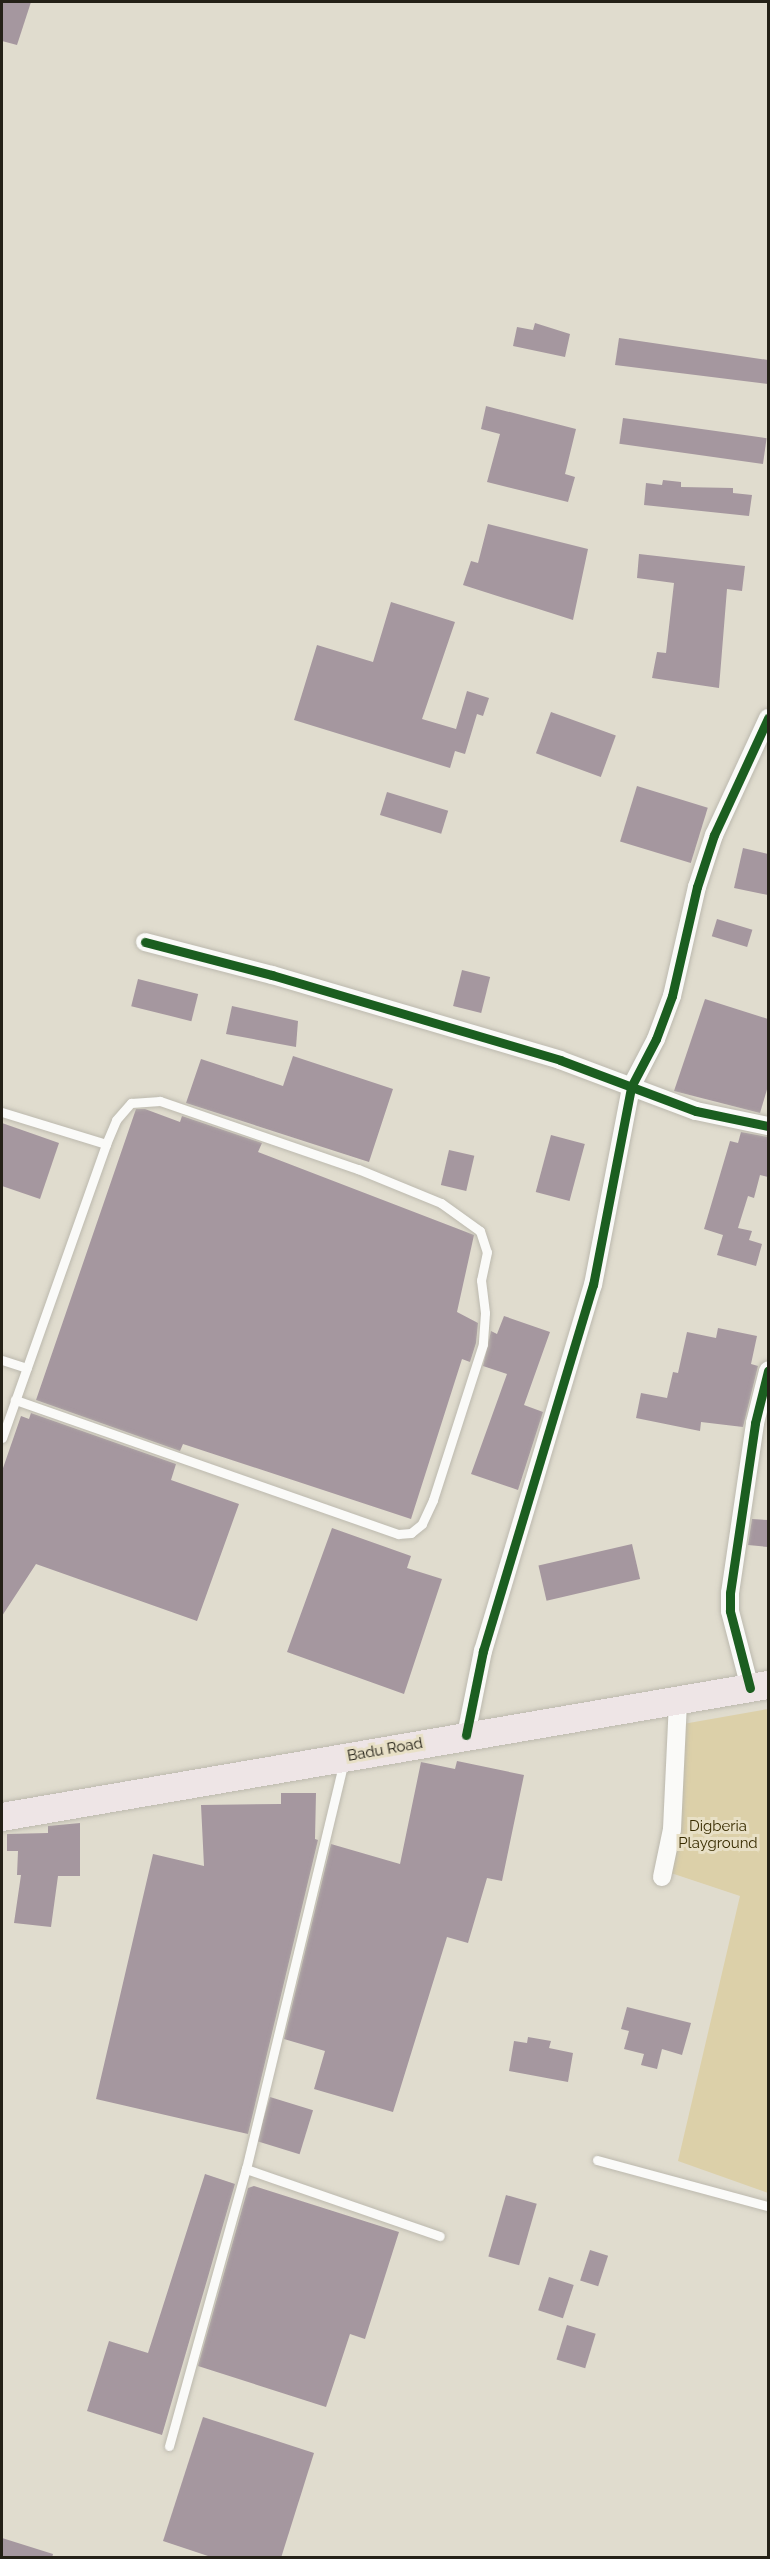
<!DOCTYPE html>
<html>
<head>
<meta charset="utf-8">
<style>
  body { margin:0 }
  #map { position:relative; width:770px; height:2559px; overflow:hidden; background:#e0dcce; font-family:Raleway,sans-serif }
  div>[style] { position:absolute }
  .green>* { inset:0; background:#dcd0a9 }
  .building>* { inset:0; background:#a5979f; transform-origin:0 0 }
  .roads { filter:drop-shadow(0 0 2px #bcb9ae) drop-shadow(0 0 2px #bcb9ae) }
  .lane>* { height:9px; margin:-4.5px; padding:0 4.5px; transform-origin:4.5px; border-radius:4.5px; background:#fafaf8 }
  .street>* { height:18px; margin:-9px; padding:0 9px; transform-origin:9px; border-radius:9px; background:#fafaf8 }
  .primary>* { height:28px; margin:-14px; padding:0 14px; transform-origin:14px; border-radius:14px; background:#eee5e6 }
  .cycleway>* { height:9px; margin:-4.5px; padding:0 4.5px; transform-origin:4.5px; border-radius:4.5px; background:#1b5e20 }
  span { translate:-50% -50%; white-space:nowrap; text-align:center; line-height:1.15; -webkit-text-stroke:6px #e8e0c6; paint-order:stroke }
  .street-label { font-size:15px; color:#242117 }
  .park-label { font-size:15px; color:#382c00 }
  .frame { position:absolute; inset:0; border:3px solid #242117; pointer-events:none }
</style>
</head>
<body>
<div id="map">
  <div class="green">
    <div style="clip-path:polygon(768px 1709px,768px 2193px,678px 2161px,740px 1896px,662px 1870px,683px 1724px)"></div>
  </div>
  <div class="building">
    <div style="clip-path:polygon(2px 2px,31px 2px,17px 45px,2px 41px)"></div>
    <div style="clip-path:polygon(535px 323px,570px 334px,565px 357px,513px 346px,517px 327px,533px 330px)"></div>
    <div style="clip-path:polygon(619px 338px,768px 360px,768px 384px,615px 365px)"></div>
    <div style="clip-path:polygon(486px 406px,576px 429px,565px 474px,575px 477px,568px 502px,487px 482px,500px 434px,481px 429px)"></div>
    <div style="left:623px;top:418px;width:145px;height:26px;rotate:8deg"></div>
    <div style="clip-path:polygon(663px 480px,681px 482px,681px 487px,733px 488px,733px 493px,752px 495px,749px 516px,644px 505px,646px 483px,662px 485px)"></div>
    <div style="clip-path:polygon(488px 524px,588px 549px,573px 620px,463px 585px,471px 561px,478px 563px)"></div>
    <div style="clip-path:polygon(639px 554px,745px 566px,742px 591px,727px 589px,719px 688px,652px 678px,657px 652px,666px 653px,674px 583px,637px 578px)"></div>
    <div style="clip-path:polygon(391px 602px,455px 622px,422px 719px,456px 729px,467px 691px,489px 698px,483px 716px,477px 714px,465px 754px,455px 751px,450px 768px,294px 720px,317px 645px,373px 662px)"></div>
    <div style="left:551px;top:712px;width:69px;height:44px;rotate:20deg"></div>
    <div style="left:637px;top:786px;width:74px;height:58px;rotate:17deg"></div>
    <div style="left:387px;top:792px;width:64px;height:24px;rotate:17deg"></div>
    <div style="clip-path:polygon(743px 848px,768px 854px,768px 895px,734px 888px)"></div>
    <div style="left:717px;top:919px;width:37px;height:18px;rotate:17deg"></div>
    <div style="left:462px;top:970px;width:29px;height:37px;rotate:14deg"></div>
    <div style="left:138px;top:979px;width:62px;height:28px;rotate:14deg"></div>
    <div style="clip-path:polygon(705px 999px,768px 1019px,768px 1086px,760px 1113px,674px 1091px)"></div>
    <div style="clip-path:polygon(232px 1006px,298px 1021px,296px 1047px,226px 1034px)"></div>
    <div style="clip-path:polygon(293px 1056px,393px 1089px,369px 1162px,186px 1103px,201px 1059px,283px 1086px)"></div>
    <div style="clip-path:polygon(136px 1109px,145px 1109px,180px 1122px,182px 1116px,262px 1143px,258px 1152px,474px 1235px,457px 1312px,478px 1323px,476px 1343px,470px 1362px,462px 1359px,411px 1519px,183px 1444px,180px 1451px,36px 1400px)"></div>
    <div style="clip-path:polygon(2px 1123px,59px 1143px,40px 1199px,2px 1186px)"></div>
    <div style="clip-path:polygon(741px 1132px,768px 1137px,768px 1177px,760px 1175px,754px 1198px,748px 1196px,738px 1228px,752px 1231px,749px 1240px,762px 1244px,756px 1266px,717px 1255px,723px 1235px,704px 1229px,730px 1141px,738px 1143px)"></div>
    <div style="left:551px;top:1135px;width:35px;height:59px;rotate:15deg"></div>
    <div style="left:449px;top:1150px;width:26px;height:36px;rotate:13deg"></div>
    <div style="clip-path:polygon(504px 1316px,550px 1332px,524px 1405px,543px 1412px,518px 1490px,471px 1474px,507px 1374px,483px 1366px,491px 1331px,497px 1334px)"></div>
    <div style="clip-path:polygon(718px 1328px,757px 1336px,751px 1364px,758px 1366px,743px 1427px,701px 1422px,700px 1431px,636px 1418px,641px 1393px,667px 1398px,673px 1372px,678px 1373px,687px 1332px,716px 1338px)"></div>
    <div style="clip-path:polygon(31px 1413px,176px 1464px,171px 1480px,239px 1504px,197px 1621px,36px 1564px,2px 1616px,2px 1471px,21px 1416px,29px 1419px)"></div>
    <div style="clip-path:polygon(752px 1519px,768px 1520px,768px 1547px,748px 1545px)"></div>
    <div style="clip-path:polygon(332px 1528px,411px 1556px,407px 1568px,442px 1579px,404px 1694px,287px 1652px)"></div>
    <div style="left:632px;top:1544px;width:36px;height:96px;rotate:77deg"></div>
    <div style="clip-path:polygon(457px 1761px,524px 1775px,502px 1881px,487px 1878px,468px 1943px,447px 1937px,393px 2112px,314px 2089px,325px 2051px,284px 2039px,331px 1844px,400px 1864px,421px 1762px,455px 1769px)"></div>
    <div style="clip-path:polygon(281px 1793px,316px 1793px,315px 1839px,318px 1840px,248px 2134px,96px 2099px,153px 1854px,204px 1866px,201px 1805px,281px 1804px)"></div>
    <div style="clip-path:polygon(80px 1823px,80px 1876px,58px 1876px,51px 1927px,14px 1923px,21px 1875px,17px 1875px,18px 1851px,7px 1851px,7px 1834px,48px 1833px,48px 1826px)"></div>
    <div style="clip-path:polygon(627px 2007px,691px 2023px,682px 2055px,662px 2049px,657px 2069px,641px 2065px,644px 2054px,624px 2049px,629px 2031px,621px 2029px)"></div>
    <div style="clip-path:polygon(528px 2037px,551px 2041px,549px 2048px,573px 2053px,568px 2082px,509px 2071px,514px 2041px,527px 2043px)"></div>
    <div style="left:270px;top:2097px;width:45px;height:46px;rotate:17deg"></div>
    <div style="clip-path:polygon(205px 2174px,235px 2184px,162px 2435px,87px 2411px,109px 2341px,148px 2353px)"></div>
    <div style="clip-path:polygon(254px 2186px,399px 2232px,365px 2339px,350px 2334px,326px 2407px,198px 2366px,248px 2188px)"></div>
    <div style="left:506px;top:2195px;width:32px;height:64px;rotate:16deg"></div>
    <div style="left:590px;top:2250px;width:19px;height:32px;rotate:18deg"></div>
    <div style="left:549px;top:2277px;width:26px;height:35px;rotate:18deg"></div>
    <div style="left:567px;top:2325px;width:30px;height:36px;rotate:17deg"></div>
    <div style="clip-path:polygon(203px 2417px,314px 2453px,281px 2558px,214px 2558px,163px 2541px)"></div>
    <div style="clip-path:polygon(2px 2538px,53px 2554px,52px 2558px,2px 2558px)"></div>
  </div>
  <div class="roads">
    <div class="lane">
      <div style="left:2px;top:1112px;width:109px;rotate:17.1deg"></div>
      <div style="left:2px;top:1360px;width:26px;rotate:18deg"></div>
      <div style="left:2px;top:1438px;width:312px;rotate:-70.5deg"></div>
      <div style="left:106px;top:1144px;width:26px;rotate:-67deg"></div>
      <div style="left:116px;top:1120px;width:23px;rotate:-49deg"></div>
      <div style="left:131px;top:1103px;width:29px;rotate:-4deg"></div>
      <div style="left:160px;top:1101px;width:209px;rotate:19deg"></div>
      <div style="left:358px;top:1169px;width:90px;rotate:22.3deg"></div>
      <div style="left:441px;top:1203px;width:48px;rotate:35.7deg"></div>
      <div style="left:480px;top:1231px;width:22px;rotate:72deg"></div>
      <div style="left:487px;top:1252px;width:29px;rotate:102deg"></div>
      <div style="left:481px;top:1280px;width:33px;rotate:83deg"></div>
      <div style="left:485px;top:1313px;width:31px;rotate:94deg"></div>
      <div style="left:483px;top:1344px;width:164px;rotate:107.8deg"></div>
      <div style="left:433px;top:1500px;width:26px;rotate:115deg"></div>
      <div style="left:422px;top:1524px;width:14px;rotate:141deg"></div>
      <div style="left:411px;top:1533px;width:13px;rotate:176deg"></div>
      <div style="left:398px;top:1534px;width:406px;rotate:-160.7deg"></div>
      <div style="left:597px;top:2160px;width:177px;rotate:15.1deg"></div>
      <div style="left:246px;top:2169px;width:205px;rotate:19.1deg"></div>
      <div style="left:169px;top:2446px;width:288px;rotate:-74.5deg"></div>
      <div style="left:246px;top:2169px;width:419px;rotate:-76.5deg"></div>
    </div>
    <div class="street">
      <div style="left:145px;top:942px;width:131px;rotate:14.6deg"></div>
      <div style="left:272px;top:975px;width:300px;rotate:16.4deg"></div>
      <div style="left:560px;top:1060px;width:145px;rotate:20.6deg"></div>
      <div style="left:696px;top:1111px;width:74px;rotate:11.8deg"></div>
      <div style="left:750px;top:1688px;width:80px;rotate:-104.6deg"></div>
      <div style="left:730px;top:1611px;width:18px;rotate:-90deg"></div>
      <div style="left:730px;top:1593px;width:172px;rotate:-81.6deg"></div>
      <div style="left:755px;top:1423px;width:54px;rotate:-76deg"></div>
      <div style="left:466px;top:1735px;width:86px;rotate:-78.6deg"></div>
      <div style="left:483px;top:1651px;width:382px;rotate:-73.3deg"></div>
      <div style="left:593px;top:1285px;width:202px;rotate:-79.1deg"></div>
      <div style="left:631px;top:1087px;width:54px;rotate:-62.5deg"></div>
      <div style="left:656px;top:1039px;width:46px;rotate:-69.6deg"></div>
      <div style="left:672px;top:996px;width:112px;rotate:-77.1deg"></div>
      <div style="left:697px;top:887px;width:55px;rotate:-71.9deg"></div>
      <div style="left:714px;top:835px;width:129px;rotate:-65.2deg"></div>
      <div style="left:662px;top:1877px;width:49px;rotate:-78.2deg"></div>
      <div style="left:672px;top:1829px;width:128px;rotate:-87.3deg"></div>
    </div>
    <div class="primary">
      <div style="left:2px;top:1817px;width:777px;rotate:-9.78deg"></div>
    </div>
  </div>
  <div class="cycleway">
    <div style="left:145px;top:942px;width:131px;rotate:14.6deg"></div>
    <div style="left:272px;top:975px;width:300px;rotate:16.4deg"></div>
    <div style="left:560px;top:1060px;width:145px;rotate:20.6deg"></div>
    <div style="left:696px;top:1111px;width:74px;rotate:11.8deg"></div>
    <div style="left:750px;top:1688px;width:80px;rotate:-104.6deg"></div>
    <div style="left:730px;top:1611px;width:18px;rotate:-90deg"></div>
    <div style="left:730px;top:1593px;width:172px;rotate:-81.6deg"></div>
    <div style="left:755px;top:1423px;width:54px;rotate:-76deg"></div>
    <div style="left:466px;top:1735px;width:86px;rotate:-78.6deg"></div>
    <div style="left:483px;top:1651px;width:382px;rotate:-73.3deg"></div>
    <div style="left:593px;top:1285px;width:202px;rotate:-79.1deg"></div>
    <div style="left:631px;top:1087px;width:54px;rotate:-62.5deg"></div>
    <div style="left:656px;top:1039px;width:46px;rotate:-69.6deg"></div>
    <div style="left:672px;top:996px;width:112px;rotate:-77.1deg"></div>
    <div style="left:697px;top:887px;width:55px;rotate:-71.9deg"></div>
    <div style="left:714px;top:835px;width:129px;rotate:-65.2deg"></div>
  </div>
  <div class="street-label">
    <span style="left:385px;top:1750px;rotate:-10deg">Badu Road</span>
  </div>
  <div class="park-label">
    <span style="left:718px;top:1835px">Digberia<br>Playground</span>
  </div>
  <div class="frame"></div>
</div>
</body>
</html>
